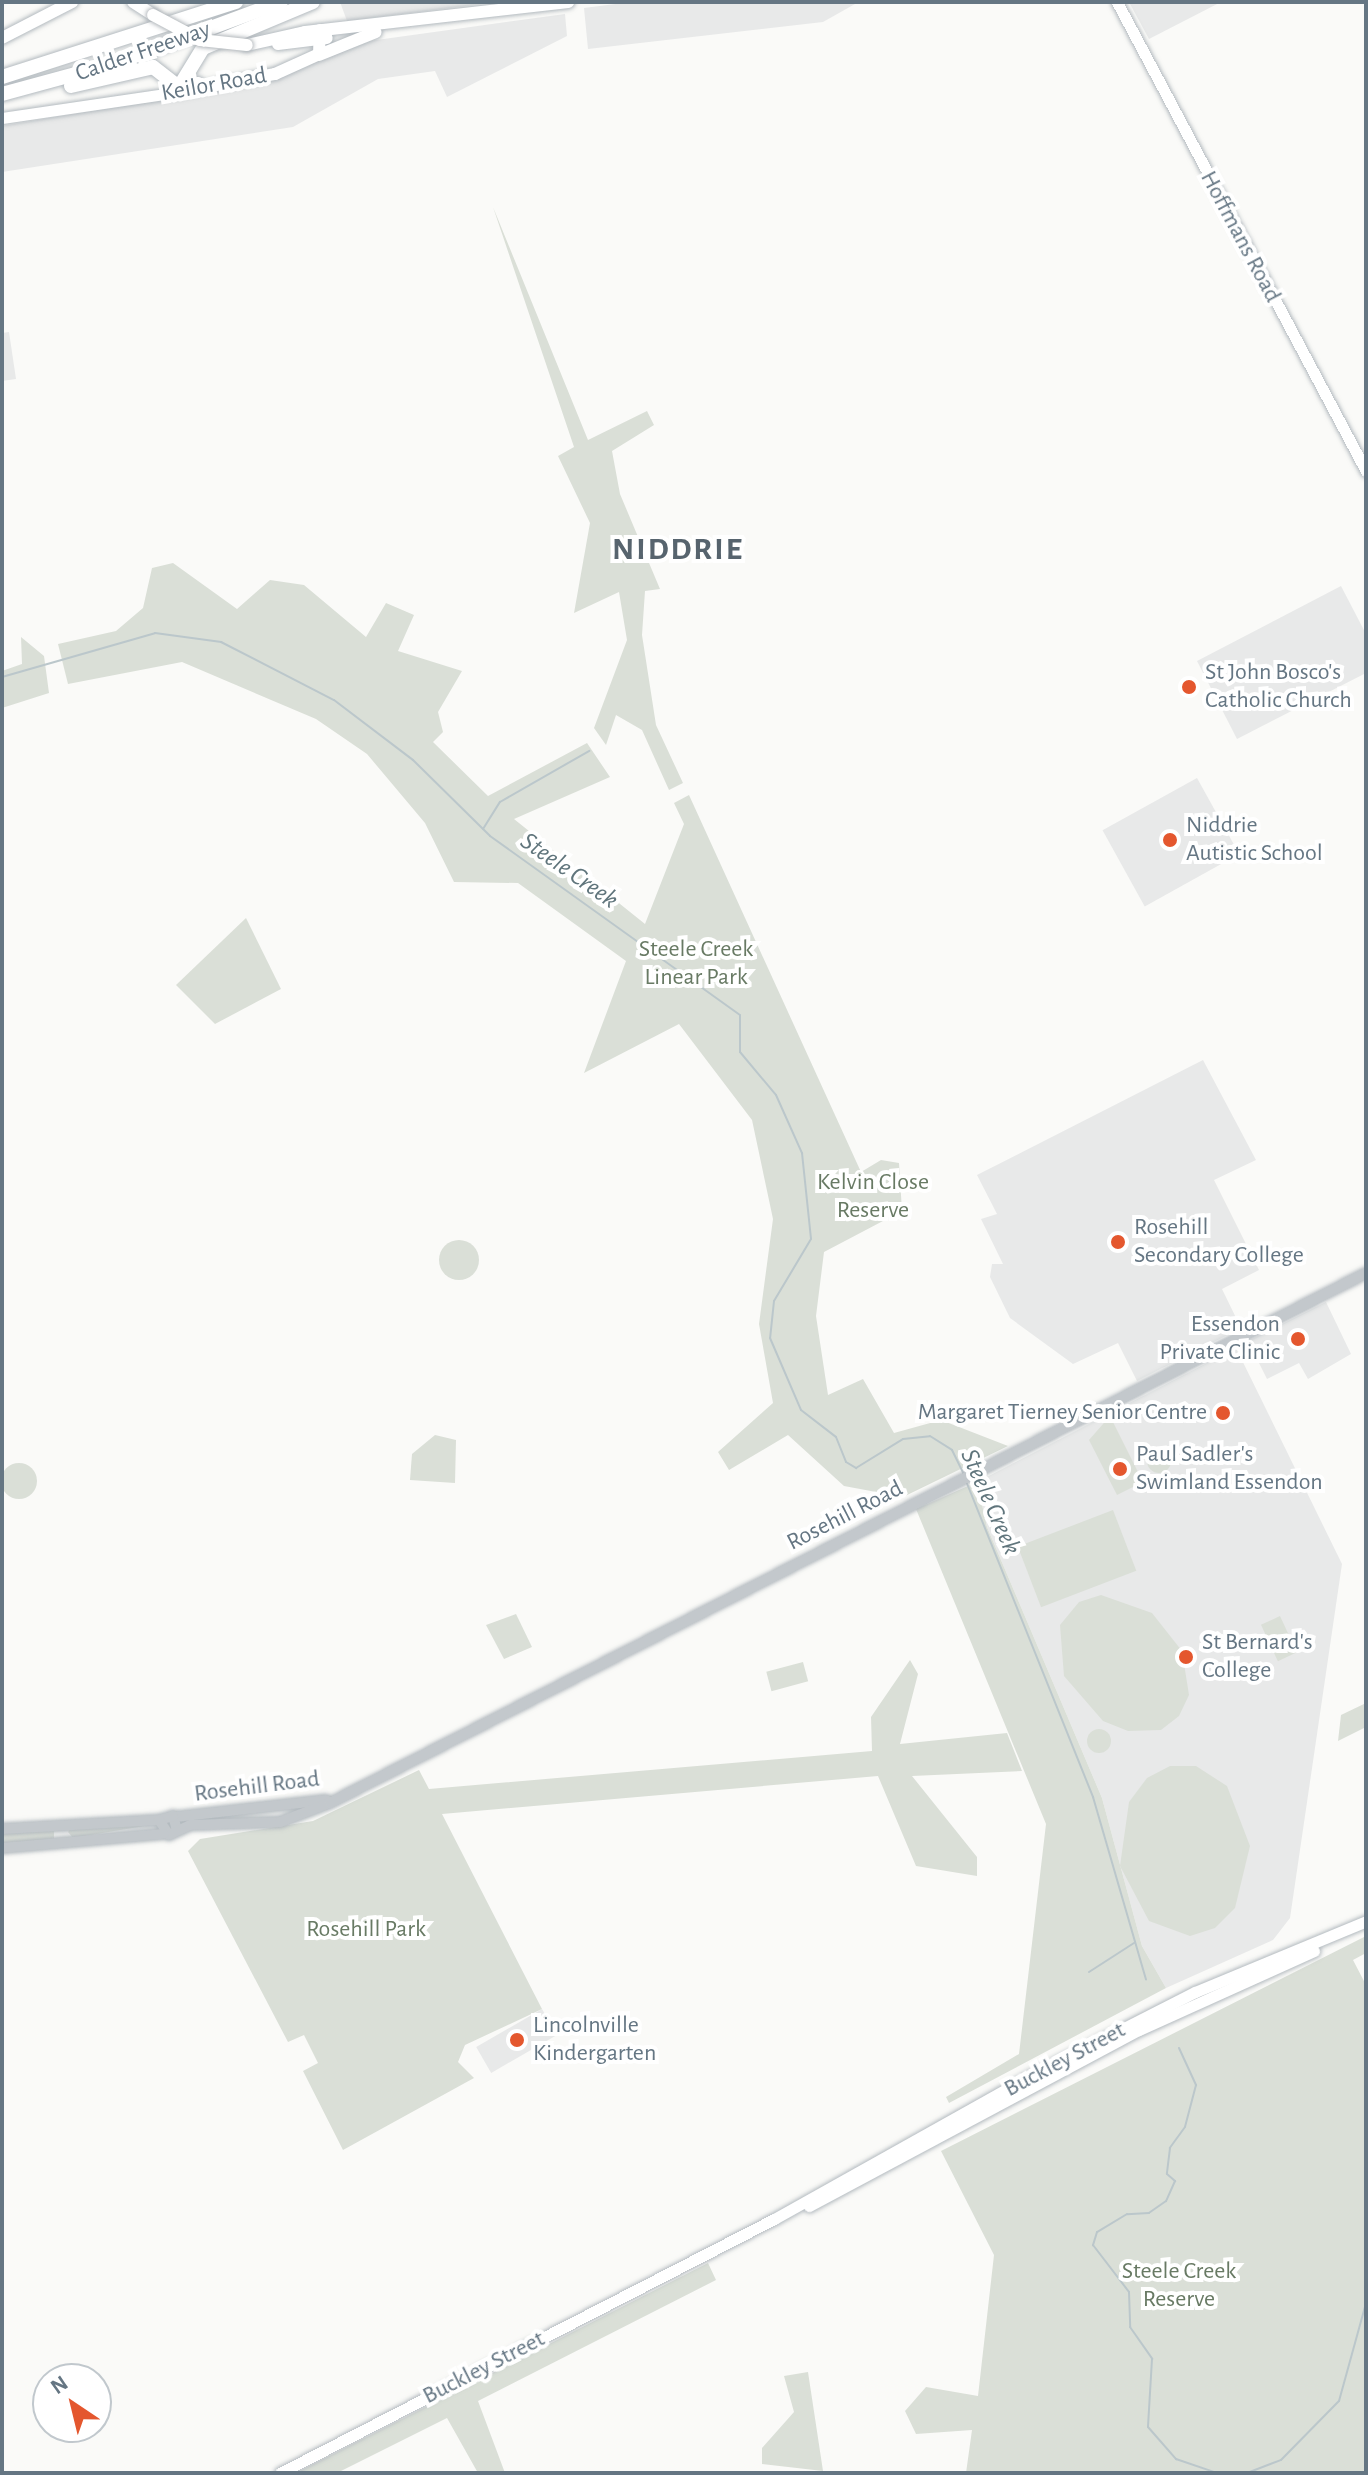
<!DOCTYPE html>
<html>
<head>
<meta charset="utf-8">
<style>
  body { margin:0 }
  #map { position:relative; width:1368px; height:2475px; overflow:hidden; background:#fafaf8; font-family:"Alegreya Sans",sans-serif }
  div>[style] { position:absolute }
  .built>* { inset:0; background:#e8e9e9; transform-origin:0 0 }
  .green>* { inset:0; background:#dadfd7; transform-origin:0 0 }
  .round { border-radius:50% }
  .stream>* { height:2px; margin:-1px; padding:0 1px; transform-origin:1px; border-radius:1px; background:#bbc7cb }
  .roads { filter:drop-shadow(0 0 2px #b3babf) drop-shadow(0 0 2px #b3babf) }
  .tertiary>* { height:10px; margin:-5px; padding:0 5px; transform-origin:5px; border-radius:5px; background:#c3c8cc }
  .secondary>* { height:11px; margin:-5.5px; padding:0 5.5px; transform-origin:5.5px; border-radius:5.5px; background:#fff }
  .primary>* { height:12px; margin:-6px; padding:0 6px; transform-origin:6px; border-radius:6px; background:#fff }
  .motorway>* { height:14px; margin:-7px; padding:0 7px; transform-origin:7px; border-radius:7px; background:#fff }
  .bridges { filter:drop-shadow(0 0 2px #b5babe) drop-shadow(0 0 2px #b5babe) }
  .primary-bridge>* { height:12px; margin:-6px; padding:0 6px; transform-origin:6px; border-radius:6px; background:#fff }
  .dots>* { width:22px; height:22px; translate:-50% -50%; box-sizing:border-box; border:4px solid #fff; border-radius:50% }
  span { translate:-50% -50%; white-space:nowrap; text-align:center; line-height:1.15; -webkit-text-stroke:8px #fff; paint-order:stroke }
  .street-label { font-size:24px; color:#657683 }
  .poi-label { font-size:24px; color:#657683 }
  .left { translate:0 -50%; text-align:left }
  .right { translate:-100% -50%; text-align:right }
  .park-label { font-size:24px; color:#687a64 }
  .water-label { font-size:26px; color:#60757c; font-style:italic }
  .district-label { font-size:32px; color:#57646e; font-weight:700; letter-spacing:2px }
  .frame { position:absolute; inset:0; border:4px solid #657683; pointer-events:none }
  .north { position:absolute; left:32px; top:2363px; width:80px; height:80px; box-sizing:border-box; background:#fff; border:2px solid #c1c8cd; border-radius:50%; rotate:325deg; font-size:22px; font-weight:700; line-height:32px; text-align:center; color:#657683 }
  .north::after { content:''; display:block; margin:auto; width:28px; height:36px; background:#e4572e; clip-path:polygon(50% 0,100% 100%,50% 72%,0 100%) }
</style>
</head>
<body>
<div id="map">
  <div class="built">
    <div style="clip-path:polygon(340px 2px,497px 2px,347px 21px)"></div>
    <div style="clip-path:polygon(631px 2px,855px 2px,855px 4px,823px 22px,588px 49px,584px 8px)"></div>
    <div style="clip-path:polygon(1129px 2px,1221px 2px,1149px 39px)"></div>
    <div style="clip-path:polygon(565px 14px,567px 36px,447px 97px,435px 71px,378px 79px,293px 127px,2px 172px,2px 126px,269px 81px,362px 42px)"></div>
    <div style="clip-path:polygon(9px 332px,16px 379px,2px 381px,2px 333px)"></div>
    <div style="clip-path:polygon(1341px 586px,1366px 634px,1366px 673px,1237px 739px,1197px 661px)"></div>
    <div style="left:1197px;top:778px;width:87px;height:108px;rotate:61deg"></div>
    <div style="clip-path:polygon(1203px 1060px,1256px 1160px,1214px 1180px,1259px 1270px,1222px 1289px,1241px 1328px,1137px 1381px,1118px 1343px,1073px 1364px,1010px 1318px,990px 1277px,992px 1264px,1003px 1264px,981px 1219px,997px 1214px,977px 1175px)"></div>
    <div style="clip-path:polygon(1326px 1302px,1351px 1354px,1308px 1379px,1299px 1363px,1267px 1379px,1248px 1341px)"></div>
    <div style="clip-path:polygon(1236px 1348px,1342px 1564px,1290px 1918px,1273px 1940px,1166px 1988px,1142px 1946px,1102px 1798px,987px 1527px,977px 1482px)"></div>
    <div style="left:542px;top:2009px;width:30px;height:76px;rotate:60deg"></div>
  </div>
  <div class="green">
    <div style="clip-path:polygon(493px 207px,588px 440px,647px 411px,654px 425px,612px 451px,620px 494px,660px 589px,645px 591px,642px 635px,656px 725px,683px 783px,669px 790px,642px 730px,616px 715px,606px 745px,594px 728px,627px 640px,619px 592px,574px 613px,590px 523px,558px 456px,574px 447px)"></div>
    <div style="clip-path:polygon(173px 563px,237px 609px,270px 580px,304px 585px,366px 637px,386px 603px,414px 615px,398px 651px,462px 671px,438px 712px,443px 732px,433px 742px,488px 796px,587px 743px,610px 777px,514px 819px,645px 924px,684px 824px,674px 803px,689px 795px,861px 1172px,881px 1160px,899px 1163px,902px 1211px,824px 1252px,816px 1316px,828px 1395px,863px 1379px,894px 1433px,941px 1420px,1008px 1446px,903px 1497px,844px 1486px,788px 1435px,729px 1470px,718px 1452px,773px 1403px,759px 1324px,773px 1219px,752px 1120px,679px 1024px,584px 1073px,626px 961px,518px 883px,454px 882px,425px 823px,367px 754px,316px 719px,182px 662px,68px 684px,58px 644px,116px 631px,143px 608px,152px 568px)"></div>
    <div style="clip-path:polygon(21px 637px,44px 656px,49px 693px,2px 708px,2px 671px,22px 664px)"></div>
    <div style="clip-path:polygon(246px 918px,281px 989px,215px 1024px,176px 985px)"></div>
    <div class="round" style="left:439px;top:1240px;width:40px;height:40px"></div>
    <div style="clip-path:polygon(1110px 1416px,1143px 1482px,1117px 1495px,1089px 1440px)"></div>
    <div style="clip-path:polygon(435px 1435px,456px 1440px,455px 1483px,410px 1480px,412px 1454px)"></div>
    <div class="round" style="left:1147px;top:1449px;width:24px;height:24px"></div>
    <div class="round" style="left:1px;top:1463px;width:36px;height:36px"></div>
    <div style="clip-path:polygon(977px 1482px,987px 1527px,1102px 1798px,1142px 1946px,1166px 1988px,949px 2103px,946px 2097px,1019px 2054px,1046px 1824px,916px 1509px)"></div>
    <div style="left:1113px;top:1510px;width:65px;height:102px;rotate:69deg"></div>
    <div style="clip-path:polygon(1101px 1595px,1152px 1613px,1182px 1651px,1189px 1695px,1179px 1716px,1161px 1730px,1128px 1731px,1103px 1721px,1064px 1676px,1060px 1625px,1079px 1602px)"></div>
    <div style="clip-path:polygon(516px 1614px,532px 1647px,504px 1659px,486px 1625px)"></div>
    <div style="left:1280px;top:1616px;width:40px;height:21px;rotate:65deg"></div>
    <div style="clip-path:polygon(910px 1660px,918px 1674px,900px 1744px,1007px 1733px,1022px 1771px,912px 1776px,977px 1857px,977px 1876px,916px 1866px,878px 1776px,442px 1814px,542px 2009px,465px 2045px,458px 2062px,474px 2078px,343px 2150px,303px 2071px,318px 2063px,304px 2035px,288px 2042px,188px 1851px,200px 1839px,313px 1821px,419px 1770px,429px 1789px,872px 1751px,871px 1717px)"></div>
    <div style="left:803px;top:1662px;width:20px;height:38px;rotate:75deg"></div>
    <div style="clip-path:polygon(1366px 1703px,1366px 1727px,1338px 1741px,1341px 1715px)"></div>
    <div class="round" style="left:1087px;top:1729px;width:24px;height:24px"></div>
    <div style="clip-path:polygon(1170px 1766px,1196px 1766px,1227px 1786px,1250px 1846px,1235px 1908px,1215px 1928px,1190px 1936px,1149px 1921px,1120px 1866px,1129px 1802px,1147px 1778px)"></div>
    <div style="clip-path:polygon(150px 1825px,73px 1838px,68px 1832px,70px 1829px)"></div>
    <div style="clip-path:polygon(54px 1831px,54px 1839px,2px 1844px,2px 1833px)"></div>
    <div style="clip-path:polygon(1366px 1936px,1366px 1953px,1353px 1960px,1366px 1985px,1366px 2473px,966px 2473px,972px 2430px,916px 2434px,905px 2411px,926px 2387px,978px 2396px,994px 2255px,941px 2151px)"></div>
    <div style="clip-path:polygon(708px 2263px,716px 2280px,478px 2401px,505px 2473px,478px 2473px,447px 2418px,337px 2473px,296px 2473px)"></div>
    <div style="clip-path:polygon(808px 2372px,823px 2471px,762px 2464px,762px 2448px,794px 2412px,784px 2376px)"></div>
  </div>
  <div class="stream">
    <div style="left:2px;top:677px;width:159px;rotate:-16deg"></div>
    <div style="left:155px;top:633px;width:67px;rotate:7.8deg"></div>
    <div style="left:221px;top:642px;width:127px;rotate:27.2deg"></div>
    <div style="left:334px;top:700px;width:99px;rotate:37.2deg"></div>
    <div style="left:413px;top:760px;width:108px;rotate:44.6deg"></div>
    <div style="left:490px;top:836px;width:307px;rotate:35.6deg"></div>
    <div style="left:740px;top:1015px;width:37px;rotate:90deg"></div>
    <div style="left:740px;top:1052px;width:56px;rotate:50.1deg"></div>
    <div style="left:776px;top:1095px;width:64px;rotate:65.9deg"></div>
    <div style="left:802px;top:1153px;width:86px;rotate:84deg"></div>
    <div style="left:811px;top:1239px;width:72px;rotate:120.8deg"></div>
    <div style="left:774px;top:1301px;width:37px;rotate:96deg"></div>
    <div style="left:770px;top:1338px;width:78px;rotate:66.7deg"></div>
    <div style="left:801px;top:1410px;width:44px;rotate:37.6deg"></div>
    <div style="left:836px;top:1437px;width:27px;rotate:68deg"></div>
    <div style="left:846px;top:1462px;width:12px;rotate:31deg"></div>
    <div style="left:856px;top:1468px;width:55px;rotate:-31.7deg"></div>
    <div style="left:903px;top:1439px;width:27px;rotate:-6deg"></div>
    <div style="left:930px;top:1436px;width:26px;rotate:32deg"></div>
    <div style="left:952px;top:1450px;width:28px;rotate:64deg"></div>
    <div style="left:483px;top:829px;width:32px;rotate:-58deg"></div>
    <div style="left:500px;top:802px;width:103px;rotate:-29.8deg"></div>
    <div style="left:966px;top:1481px;width:341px;rotate:68.1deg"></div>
    <div style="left:1093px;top:1797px;width:190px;rotate:73.8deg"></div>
    <div style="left:1089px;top:1972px;width:54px;rotate:-32.8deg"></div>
    <div style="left:1179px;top:2048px;width:41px;rotate:65.3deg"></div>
    <div style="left:1196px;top:2085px;width:43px;rotate:104.7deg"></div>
    <div style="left:1185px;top:2127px;width:26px;rotate:126deg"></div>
    <div style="left:1170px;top:2148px;width:26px;rotate:97deg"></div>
    <div style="left:1167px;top:2174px;width:11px;rotate:41deg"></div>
    <div style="left:1175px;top:2181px;width:22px;rotate:114deg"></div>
    <div style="left:1166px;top:2201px;width:21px;rotate:145deg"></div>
    <div style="left:1149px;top:2213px;width:22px;rotate:177deg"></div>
    <div style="left:1127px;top:2214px;width:35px;rotate:149deg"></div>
    <div style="left:1097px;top:2232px;width:14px;rotate:107deg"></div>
    <div style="left:1093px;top:2245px;width:59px;rotate:52.5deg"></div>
    <div style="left:1129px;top:2292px;width:35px;rotate:88deg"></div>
    <div style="left:1130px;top:2327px;width:39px;rotate:55deg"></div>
    <div style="left:1152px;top:2359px;width:68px;rotate:93.4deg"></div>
    <div style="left:1148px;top:2427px;width:43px;rotate:48.8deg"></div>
    <div style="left:1176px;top:2459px;width:43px;rotate:18.9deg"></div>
    <div style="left:1247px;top:2473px;width:36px;rotate:-21deg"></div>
    <div style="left:1281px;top:2460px;width:83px;rotate:-45.5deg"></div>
    <div style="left:1339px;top:2401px;width:102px;rotate:-74.6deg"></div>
  </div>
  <div class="roads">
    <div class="tertiary">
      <div style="left:175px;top:1817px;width:152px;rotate:-6.4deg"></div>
      <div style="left:2px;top:1829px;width:157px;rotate:-3.3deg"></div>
      <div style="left:177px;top:1830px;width:15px;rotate:-106deg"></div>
      <div style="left:173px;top:1816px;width:15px;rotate:164deg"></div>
      <div style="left:159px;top:1820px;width:18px;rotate:56deg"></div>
      <div style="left:169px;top:1835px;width:23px;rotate:-25deg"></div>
      <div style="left:190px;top:1825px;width:90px;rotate:-1.9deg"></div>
      <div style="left:280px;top:1822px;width:53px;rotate:-20.8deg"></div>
      <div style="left:330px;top:1803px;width:1164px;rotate:-27.09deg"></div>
      <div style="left:2px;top:1848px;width:162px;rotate:-5deg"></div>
    </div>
    <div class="secondary">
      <div style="left:1117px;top:2px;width:531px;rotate:62.04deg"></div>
      <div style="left:176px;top:85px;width:22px;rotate:-8deg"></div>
      <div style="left:2px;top:118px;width:179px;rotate:-8.4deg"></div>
      <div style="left:179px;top:92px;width:8px;rotate:-76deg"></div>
      <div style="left:809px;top:2206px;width:374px;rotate:-28.1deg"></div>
      <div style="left:1139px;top:2030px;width:192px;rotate:-24.3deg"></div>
      <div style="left:280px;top:2473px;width:555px;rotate:-27.21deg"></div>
      <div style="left:774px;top:2219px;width:293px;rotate:-29.2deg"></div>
      <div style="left:1030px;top:2076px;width:185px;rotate:-27deg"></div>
      <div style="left:1195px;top:1992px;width:185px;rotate:-22.5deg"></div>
    </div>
    <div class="primary">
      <div style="left:133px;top:2px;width:24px;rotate:33deg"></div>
      <div style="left:2px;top:38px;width:79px;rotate:-27.2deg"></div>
      <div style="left:278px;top:44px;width:49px;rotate:-7deg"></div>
      <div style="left:247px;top:45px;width:59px;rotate:-12.6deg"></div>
      <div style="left:305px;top:32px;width:265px;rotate:-6.5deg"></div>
      <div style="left:319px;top:55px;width:61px;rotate:-22deg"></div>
      <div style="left:176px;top:85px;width:8px;rotate:67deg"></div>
      <div style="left:179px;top:92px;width:98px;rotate:-10.6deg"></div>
      <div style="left:275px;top:74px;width:48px;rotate:-24.4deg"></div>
      <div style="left:319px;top:54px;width:24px;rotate:-88deg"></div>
    </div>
    <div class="motorway">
      <div style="left:2px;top:77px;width:246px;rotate:-17.8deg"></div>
      <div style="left:181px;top:84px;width:42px;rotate:-58.6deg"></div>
      <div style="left:203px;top:48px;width:119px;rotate:-22.7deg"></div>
      <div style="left:71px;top:86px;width:84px;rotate:-13deg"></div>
      <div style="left:153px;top:67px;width:29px;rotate:38deg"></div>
      <div style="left:2px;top:94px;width:118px;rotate:-15.2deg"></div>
      <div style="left:116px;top:63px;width:176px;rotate:-20.3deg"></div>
    </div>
  </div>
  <div class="bridges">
    <div class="primary-bridge">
      <div style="left:153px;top:15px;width:53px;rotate:28deg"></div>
      <div style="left:200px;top:40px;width:47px;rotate:6.1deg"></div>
    </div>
  </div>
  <div class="dots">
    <div style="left:1189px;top:687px;background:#e4572e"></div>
    <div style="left:1170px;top:840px;background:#e4572e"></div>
    <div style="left:1118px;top:1242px;background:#e4572e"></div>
    <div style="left:1298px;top:1339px;background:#e4572e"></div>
    <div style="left:1223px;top:1413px;background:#e4572e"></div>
    <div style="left:1120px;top:1469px;background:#e4572e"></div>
    <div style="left:1186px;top:1657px;background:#e4572e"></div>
    <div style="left:517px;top:2040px;background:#e4572e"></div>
  </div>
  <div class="street-label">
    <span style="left:143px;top:52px;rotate:-19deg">Calder Freeway</span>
    <span style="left:214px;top:85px;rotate:-10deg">Keilor Road</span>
    <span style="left:1240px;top:237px;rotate:62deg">Hoffmans Road</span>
    <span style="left:845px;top:1516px;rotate:-27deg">Rosehill Road</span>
    <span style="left:257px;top:1787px;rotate:-7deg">Rosehill Road</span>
    <span style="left:1065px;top:2060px;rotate:-28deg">Buckley Street</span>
    <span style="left:484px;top:2368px;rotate:-27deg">Buckley Street</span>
  </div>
  <div class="poi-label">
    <span class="left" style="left:1205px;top:687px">St John Bosco's<br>Catholic Church</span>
    <span class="left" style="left:1186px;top:840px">Niddrie<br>Autistic School</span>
    <span class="left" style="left:1134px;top:1242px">Rosehill<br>Secondary College</span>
    <span class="right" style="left:1280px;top:1339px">Essendon<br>Private Clinic</span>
    <span class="right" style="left:1207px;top:1413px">Margaret Tierney Senior Centre</span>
    <span class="left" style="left:1136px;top:1469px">Paul Sadler's<br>Swimland Essendon</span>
    <span class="left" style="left:1202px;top:1657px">St Bernard's<br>College</span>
    <span class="left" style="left:533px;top:2040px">Lincolnville<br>Kindergarten</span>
  </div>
  <div class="park-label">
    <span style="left:696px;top:964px">Steele Creek<br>Linear Park</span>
    <span style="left:873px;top:1197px">Kelvin Close<br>Reserve</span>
    <span style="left:366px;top:1930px">Rosehill Park</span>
    <span style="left:1179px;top:2286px">Steele Creek<br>Reserve</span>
  </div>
  <div class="water-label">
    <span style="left:569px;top:871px;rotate:35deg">Steele Creek</span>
    <span style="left:990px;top:1502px;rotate:66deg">Steele Creek</span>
  </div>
  <div class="district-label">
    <span style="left:678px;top:549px">NIDDRIE</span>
  </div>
  <div class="frame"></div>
  <div class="north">N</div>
</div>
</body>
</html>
